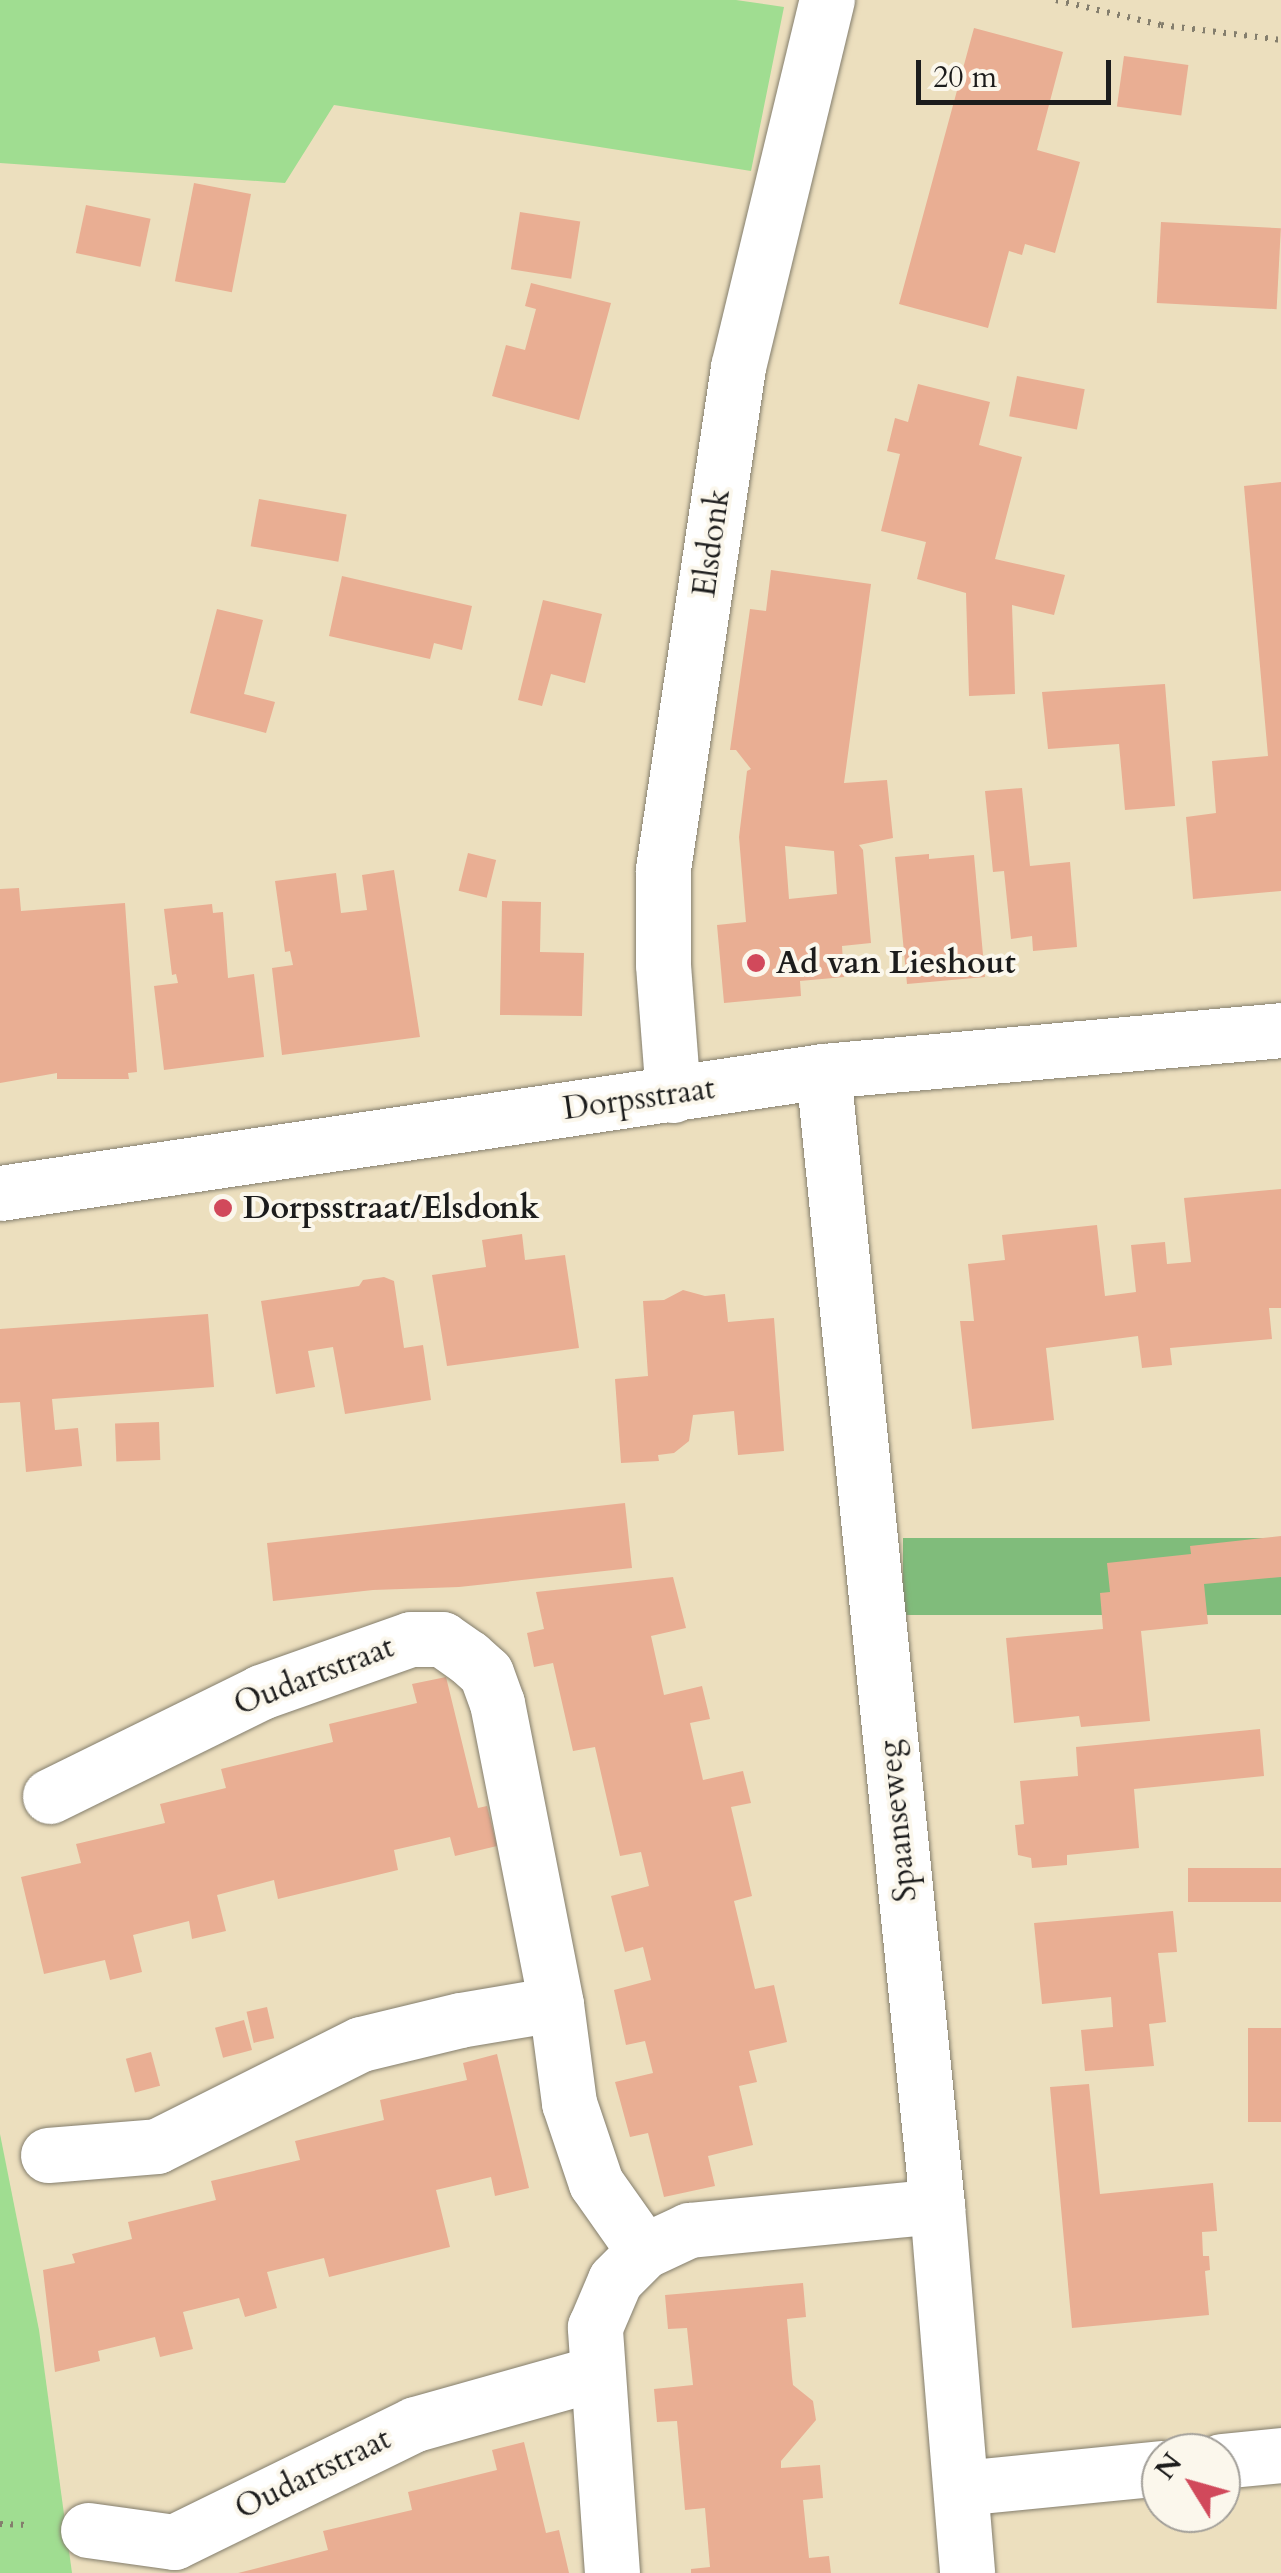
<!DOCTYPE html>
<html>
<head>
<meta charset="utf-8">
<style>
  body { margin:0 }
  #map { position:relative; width:1281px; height:2573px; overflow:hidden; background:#ecdfbe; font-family:Cardo,serif }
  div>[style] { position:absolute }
  .green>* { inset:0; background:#a0dd91 }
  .forest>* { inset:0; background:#80bc7b; transform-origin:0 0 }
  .building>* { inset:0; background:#e9ae93; transform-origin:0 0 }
  .path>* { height:6px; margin-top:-3px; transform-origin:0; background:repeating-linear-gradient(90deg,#847e6d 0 2.5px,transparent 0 10.5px) }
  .roads { filter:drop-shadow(0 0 2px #847e6d) drop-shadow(0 0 2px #847e6d) }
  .minor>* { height:55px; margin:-27.5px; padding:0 27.5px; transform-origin:27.5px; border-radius:27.5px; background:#fff }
  .dots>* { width:28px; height:28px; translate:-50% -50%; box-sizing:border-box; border:5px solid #fbf7ec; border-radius:50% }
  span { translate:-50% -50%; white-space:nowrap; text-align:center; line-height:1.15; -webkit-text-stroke:8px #fbf7ec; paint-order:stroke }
  .street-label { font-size:32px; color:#1c1c1c }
  .poi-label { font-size:32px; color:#1c1c1c; font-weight:700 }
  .left { translate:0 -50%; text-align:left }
  .north { position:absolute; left:1141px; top:2433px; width:100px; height:100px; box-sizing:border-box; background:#fbf7ec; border:2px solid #a29f99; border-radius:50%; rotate:307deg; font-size:28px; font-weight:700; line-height:40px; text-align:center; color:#1c1c1c }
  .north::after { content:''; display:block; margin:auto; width:35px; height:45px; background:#d1495b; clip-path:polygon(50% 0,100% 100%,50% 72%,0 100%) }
  .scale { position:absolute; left:916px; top:60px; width:195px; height:45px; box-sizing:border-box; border:5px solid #1c1c1c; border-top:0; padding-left:12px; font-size:30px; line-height:35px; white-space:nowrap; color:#1c1c1c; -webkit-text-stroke:8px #fbf7ec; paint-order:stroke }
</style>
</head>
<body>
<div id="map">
  <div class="green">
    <div style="clip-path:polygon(0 0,736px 0,784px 7px,751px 171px,334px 105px,285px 183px,0 163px)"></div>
    <div style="clip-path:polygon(0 2134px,39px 2330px,72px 2573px,0 2573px)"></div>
  </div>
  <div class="forest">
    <div style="left:1281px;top:1538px;width:77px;height:378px;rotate:90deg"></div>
  </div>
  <div class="building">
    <div style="clip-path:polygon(974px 28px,1063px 52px,1037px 150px,1080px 162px,1055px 253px,1025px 244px,1022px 255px,1009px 251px,988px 328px,899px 304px)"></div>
    <div style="left:1124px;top:56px;width:65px;height:51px;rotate:8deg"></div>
    <div style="left:194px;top:183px;width:58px;height:100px;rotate:11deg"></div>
    <div style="left:86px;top:205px;width:66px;height:49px;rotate:12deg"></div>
    <div style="left:520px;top:212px;width:61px;height:58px;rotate:9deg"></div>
    <div style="left:1161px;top:222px;width:120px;height:81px;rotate:3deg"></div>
    <div style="clip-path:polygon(531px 283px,611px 303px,579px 420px,492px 396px,506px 345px,525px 350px,536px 309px,525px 306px)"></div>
    <div style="left:1017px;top:376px;width:69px;height:41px;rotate:11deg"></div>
    <div style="clip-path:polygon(918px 384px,990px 402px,979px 445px,1022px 457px,995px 559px,1065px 575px,1054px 615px,1012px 605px,1015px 694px,969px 696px,966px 593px,917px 579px,926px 542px,881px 531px,900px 454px,887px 451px,895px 418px,908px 422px)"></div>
    <div style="clip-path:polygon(1281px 482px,1281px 891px,1193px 899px,1186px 817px,1216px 813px,1212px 761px,1268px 756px,1244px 486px)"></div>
    <div style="left:259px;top:499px;width:89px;height:48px;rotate:10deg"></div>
    <div style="clip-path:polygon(evenodd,771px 570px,871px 584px,844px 783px,887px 780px,893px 838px,859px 845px,863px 850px,871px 943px,842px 946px,844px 977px,800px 981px,801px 996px,724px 1003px,717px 925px,746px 922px,739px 837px,747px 771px,751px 769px,736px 750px,730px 750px,750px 609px,766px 611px,771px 570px,785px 846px,834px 851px,837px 894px,789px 899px,785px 846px)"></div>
    <div style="clip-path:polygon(342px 576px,472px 606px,462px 650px,434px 643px,430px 659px,329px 636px)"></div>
    <div style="clip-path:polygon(543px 600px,602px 614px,585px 683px,551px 674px,542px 706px,518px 700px)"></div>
    <div style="clip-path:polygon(217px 609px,263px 620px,244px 694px,275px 702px,266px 733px,190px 713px)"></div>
    <div style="clip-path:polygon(1165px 684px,1175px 806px,1125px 810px,1119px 744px,1048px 749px,1042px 692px)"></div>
    <div style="clip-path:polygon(1022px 788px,1030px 866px,1070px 862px,1077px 947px,1033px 951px,1032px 936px,1011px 939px,1004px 871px,993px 872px,985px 791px)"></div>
    <div style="left:468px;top:853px;width:29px;height:39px;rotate:14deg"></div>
    <div style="clip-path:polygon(929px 854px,929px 859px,974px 855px,985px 977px,907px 984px,895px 857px)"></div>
    <div style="clip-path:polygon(394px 870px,420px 1037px,282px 1055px,272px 968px,293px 965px,290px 951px,285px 952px,275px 881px,336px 873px,341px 913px,367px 910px,362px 875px)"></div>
    <div style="clip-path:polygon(19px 888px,21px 911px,125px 903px,137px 1072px,128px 1073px,129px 1079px,57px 1079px,57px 1073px,0 1083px,0 889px)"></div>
    <div style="clip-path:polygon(502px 901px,541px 902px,540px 952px,584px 953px,582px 1016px,500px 1015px)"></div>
    <div style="clip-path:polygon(212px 904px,213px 913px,223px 912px,228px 978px,254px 974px,264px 1057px,164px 1070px,154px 986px,178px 983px,176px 974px,172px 975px,164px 909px)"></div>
    <div style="clip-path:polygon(1281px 1189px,1281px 1308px,1269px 1308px,1272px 1339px,1170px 1348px,1172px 1365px,1142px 1368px,1138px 1336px,1046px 1348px,1054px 1420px,972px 1429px,960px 1321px,974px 1321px,968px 1264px,1005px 1260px,1002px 1235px,1097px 1225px,1105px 1296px,1136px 1292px,1131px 1245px,1165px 1242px,1167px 1264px,1191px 1262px,1184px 1198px)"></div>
    <div style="clip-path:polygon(522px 1234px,525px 1260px,565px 1255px,579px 1348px,447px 1366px,432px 1275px,486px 1267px,482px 1240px)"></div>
    <div style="clip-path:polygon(384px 1277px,394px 1281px,404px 1348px,423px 1345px,431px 1400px,345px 1414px,333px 1347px,308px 1351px,315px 1387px,276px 1394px,261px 1301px,359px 1286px,363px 1280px)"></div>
    <div style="clip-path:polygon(683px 1290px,705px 1296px,725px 1294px,728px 1322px,774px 1318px,784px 1451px,738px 1455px,734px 1411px,693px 1415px,689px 1441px,674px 1453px,658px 1455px,659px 1461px,621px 1463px,615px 1379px,648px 1376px,643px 1301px,664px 1300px)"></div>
    <div style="clip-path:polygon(208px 1314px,214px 1387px,52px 1399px,55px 1430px,78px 1428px,82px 1466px,26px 1472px,20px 1402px,0 1403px,0 1329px)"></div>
    <div style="left:159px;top:1422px;width:38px;height:44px;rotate:88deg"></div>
    <div style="clip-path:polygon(625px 1503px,632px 1568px,459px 1587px,373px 1590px,273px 1601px,267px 1543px)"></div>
    <div style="clip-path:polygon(1281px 1536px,1281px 1577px,1204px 1584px,1208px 1624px,1141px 1631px,1150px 1721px,1081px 1727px,1079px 1716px,1014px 1723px,1006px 1638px,1103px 1629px,1100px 1593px,1110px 1592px,1107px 1563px,1191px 1554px,1190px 1546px)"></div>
    <div style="clip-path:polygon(673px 1577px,686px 1628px,651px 1636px,664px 1695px,702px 1686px,710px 1719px,690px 1723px,703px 1780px,743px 1771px,751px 1803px,731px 1807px,752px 1896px,734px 1901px,755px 1989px,774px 1985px,787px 2042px,749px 2051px,757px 2082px,739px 2086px,753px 2145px,708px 2156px,715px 2186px,664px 2197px,648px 2133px,630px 2137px,615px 2082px,653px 2073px,645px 2041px,626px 2045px,614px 1990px,651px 1980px,643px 1947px,625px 1952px,611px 1896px,649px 1886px,641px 1852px,620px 1856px,595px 1747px,573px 1751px,553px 1663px,534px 1667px,527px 1633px,544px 1629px,536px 1592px)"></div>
    <div style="clip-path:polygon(446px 1677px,478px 1808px,487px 1806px,497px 1846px,455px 1856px,450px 1837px,394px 1850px,398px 1870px,278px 1899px,274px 1880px,217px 1895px,226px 1931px,192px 1939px,189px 1921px,133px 1935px,142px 1972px,110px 1980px,105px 1960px,44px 1974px,21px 1877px,81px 1863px,76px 1844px,165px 1823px,160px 1804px,226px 1788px,221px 1769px,333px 1742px,329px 1724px,417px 1703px,412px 1684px)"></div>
    <div style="clip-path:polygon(1260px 1729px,1264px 1776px,1134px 1789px,1139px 1848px,1067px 1855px,1067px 1865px,1032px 1868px,1031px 1858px,1018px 1855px,1015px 1825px,1024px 1824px,1020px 1781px,1078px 1776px,1076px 1747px)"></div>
    <div style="left:1281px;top:1868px;width:34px;height:93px;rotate:90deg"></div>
    <div style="clip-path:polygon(1173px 1911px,1177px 1952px,1158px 1953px,1166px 2022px,1149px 2024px,1154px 2066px,1085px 2071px,1081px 2030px,1113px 2027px,1111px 1997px,1042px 2004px,1034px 1923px)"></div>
    <div style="left:267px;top:2007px;width:32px;height:21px;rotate:77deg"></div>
    <div style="left:244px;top:2020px;width:31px;height:30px;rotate:75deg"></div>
    <div style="left:1281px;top:2028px;width:94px;height:33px;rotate:90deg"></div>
    <div style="left:151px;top:2052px;width:35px;height:26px;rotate:75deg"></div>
    <div style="clip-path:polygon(497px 2054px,529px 2188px,495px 2196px,491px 2177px,436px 2190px,450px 2247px,329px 2277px,324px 2258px,267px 2272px,277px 2308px,245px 2317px,239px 2298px,183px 2312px,193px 2349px,160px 2357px,155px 2337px,98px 2351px,100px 2361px,55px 2372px,43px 2270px,75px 2263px,72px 2254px,132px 2239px,128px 2222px,216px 2200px,211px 2181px,300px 2160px,295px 2141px,384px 2120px,380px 2100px,467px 2080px,463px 2063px)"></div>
    <div style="clip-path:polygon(1089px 2084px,1100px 2194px,1213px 2183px,1217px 2231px,1202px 2232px,1203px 2256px,1209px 2256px,1210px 2270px,1205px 2271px,1209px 2315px,1072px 2328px,1050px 2087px)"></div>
    <div style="clip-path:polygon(803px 2283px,806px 2317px,787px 2319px,792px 2377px,793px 2385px,813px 2401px,816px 2420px,781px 2461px,781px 2468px,820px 2465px,823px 2498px,803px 2500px,809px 2558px,829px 2556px,831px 2573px,691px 2573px,691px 2569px,710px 2567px,705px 2508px,685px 2510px,677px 2421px,657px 2422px,654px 2389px,693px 2385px,687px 2328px,668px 2329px,665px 2295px)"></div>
    <div style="clip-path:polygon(524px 2442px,546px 2533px,559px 2530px,569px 2573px,238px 2573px,328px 2550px,323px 2531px,412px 2510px,408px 2492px,497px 2470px,492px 2450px)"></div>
  </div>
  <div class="path">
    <div style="left:1056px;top:0;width:108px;rotate:13.4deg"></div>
    <div style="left:1161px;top:25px;width:121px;rotate:7.1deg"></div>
    <div style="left:0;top:2524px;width:29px;rotate:2deg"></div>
  </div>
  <div class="roads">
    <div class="minor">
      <div style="left:823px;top:1071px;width:1141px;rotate:84.26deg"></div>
      <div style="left:937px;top:2206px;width:368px;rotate:85.3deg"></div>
      <div style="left:673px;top:1095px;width:131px;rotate:-94.4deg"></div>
      <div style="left:663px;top:964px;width:95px;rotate:-90deg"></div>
      <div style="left:663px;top:869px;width:508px;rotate:-81.5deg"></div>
      <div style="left:738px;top:367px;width:378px;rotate:-76.4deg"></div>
      <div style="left:0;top:1193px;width:832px;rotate:-8.43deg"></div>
      <div style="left:823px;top:1071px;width:460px;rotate:-5.1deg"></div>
      <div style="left:50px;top:1796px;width:235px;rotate:-26.2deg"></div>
      <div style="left:261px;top:1692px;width:159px;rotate:-19.5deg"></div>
      <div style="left:411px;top:1639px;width:31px"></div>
      <div style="left:442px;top:1639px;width:32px;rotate:35deg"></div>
      <div style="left:468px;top:1657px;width:24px;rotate:42deg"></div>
      <div style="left:486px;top:1673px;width:32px;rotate:70deg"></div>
      <div style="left:497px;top:1703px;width:307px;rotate:78.9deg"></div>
      <div style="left:556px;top:2004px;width:100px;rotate:82.5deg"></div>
      <div style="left:569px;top:2103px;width:84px;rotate:71.4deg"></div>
      <div style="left:596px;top:2183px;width:83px;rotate:54.8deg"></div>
      <div style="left:48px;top:2155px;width:109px;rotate:-4.7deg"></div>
      <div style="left:157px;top:2146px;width:228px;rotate:-26.6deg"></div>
      <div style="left:361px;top:2044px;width:102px;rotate:-13.6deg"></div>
      <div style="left:460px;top:2020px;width:97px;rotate:-9.5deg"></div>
      <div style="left:1221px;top:2461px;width:60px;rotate:-5.7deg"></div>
      <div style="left:961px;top:2488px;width:201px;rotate:-5.7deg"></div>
      <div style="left:88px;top:2530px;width:87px;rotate:7.9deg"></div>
      <div style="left:174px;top:2542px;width:268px;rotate:-26.1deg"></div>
      <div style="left:415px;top:2424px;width:189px;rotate:-15.7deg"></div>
      <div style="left:612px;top:2573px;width:247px;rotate:-94deg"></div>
      <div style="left:595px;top:2327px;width:51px;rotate:-66.9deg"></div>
      <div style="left:615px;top:2280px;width:41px;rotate:-45deg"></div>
      <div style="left:644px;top:2251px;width:50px;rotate:-25deg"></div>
      <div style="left:689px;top:2230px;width:249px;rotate:-5.5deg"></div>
    </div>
  </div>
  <div class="dots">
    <div style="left:756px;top:963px;background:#d1495b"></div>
    <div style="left:223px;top:1208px;background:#d1495b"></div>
  </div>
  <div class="street-label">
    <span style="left:712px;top:543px;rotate:-82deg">Elsdonk</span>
    <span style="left:639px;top:1099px;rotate:-8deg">Dorpsstraat</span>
    <span style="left:314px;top:1676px;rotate:-21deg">Oudartstraat</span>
    <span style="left:898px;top:1821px;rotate:-96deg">Spaanseweg</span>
    <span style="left:313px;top:2474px;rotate:-26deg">Oudartstraat</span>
  </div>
  <div class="poi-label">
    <span class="left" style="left:776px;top:963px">Ad van Lieshout</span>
    <span class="left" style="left:243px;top:1208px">Dorpsstraat/Elsdonk</span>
  </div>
  <div class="north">N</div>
  <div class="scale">20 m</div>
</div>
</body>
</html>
